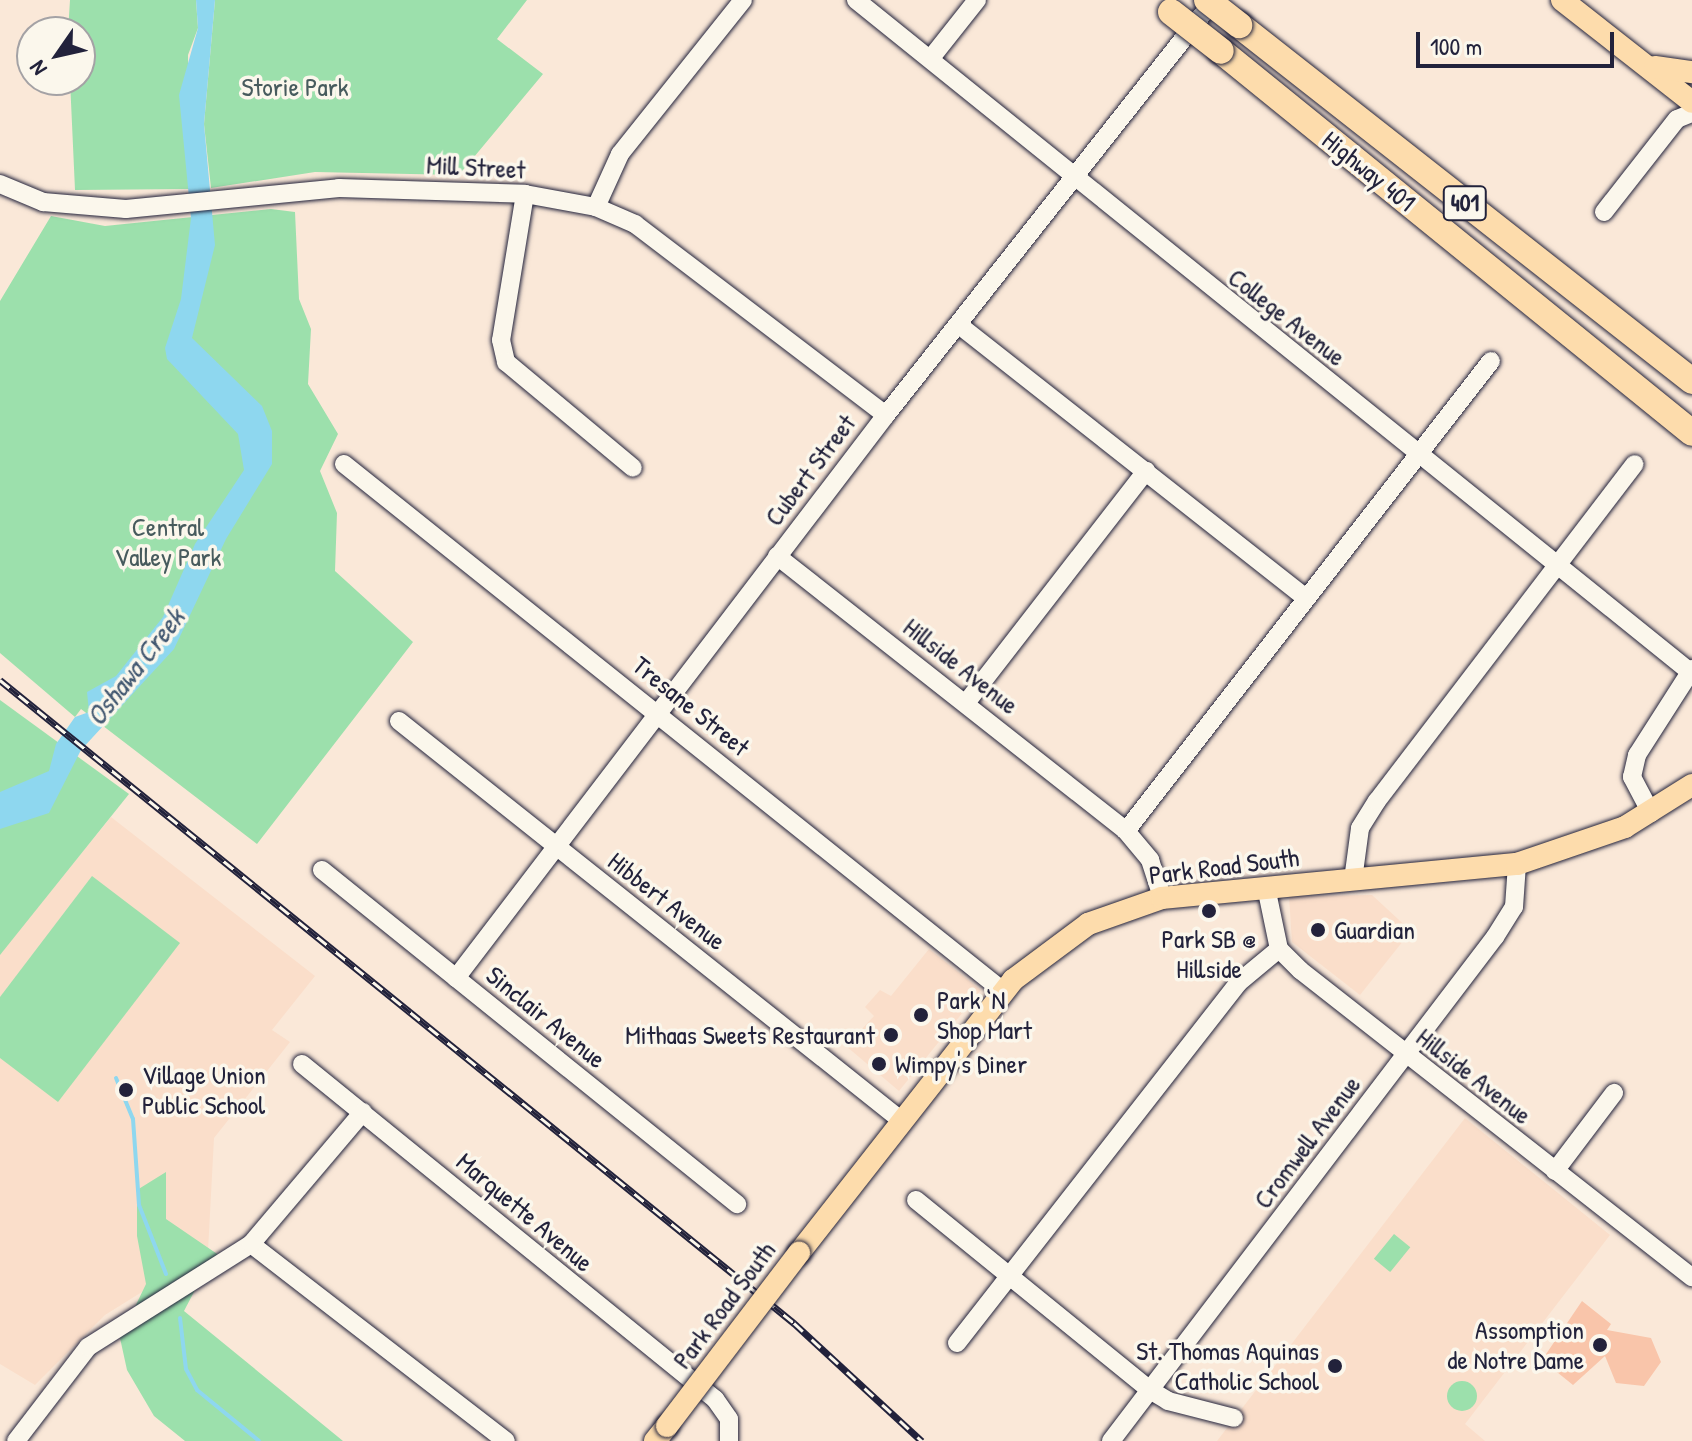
<!DOCTYPE html>
<html>
<head>
<meta charset="utf-8">
<style>
  body { margin:0 }
  #map { position:relative; width:1692px; height:1441px; overflow:hidden; background:#fae8d8; font-family:"Patrick Hand",sans-serif }
  div>[style] { position:absolute }
  .built>* { inset:0; background:#fadeca }
  .green>* { inset:0; background:#9ce0ac; transform-origin:0 0 }
  .round { border-radius:50% }
  .water>* { inset:0; background:#8ed7ef }
  .stream>* { height:4px; margin:-2px; padding:0 2px; transform-origin:2px; border-radius:2px; background:#8ed7ef }
  .building>* { inset:0; background:#f9c5aa }
  .roads { filter:drop-shadow(0 0 2px #22223b) drop-shadow(0 0 2px #22223b) }
  .minor>* { height:18px; margin:-9px; padding:0 9px; transform-origin:9px; border-radius:9px; background:#fbf7ec }
  .major>* { height:22px; margin:-11px; padding:0 11px; transform-origin:11px; border-radius:11px; background:#fddcac }
  .highway>* { height:26px; margin:-13px; padding:0 13px; transform-origin:13px; border-radius:13px; background:#fddcac }
  .rail>* { height:7px; margin-top:-3.5px; transform-origin:0; background:repeating-linear-gradient(90deg,#fbf7ec 0 12px,#22223b 0 24px); box-sizing:border-box; border-block:2px solid #22223b }
  .bridges { filter:drop-shadow(0 0 2px #22223b) drop-shadow(0 0 2px #22223b) }
  .major-bridge>* { height:22px; margin:-11px; padding:0 11px; transform-origin:11px; border-radius:11px; background:#fddcac }
  .highway-bridge>* { height:26px; margin:-13px; padding:0 13px; transform-origin:13px; border-radius:13px; background:#fddcac }
  .dots>* { width:22px; height:22px; translate:-50% -50%; box-sizing:border-box; border:4px solid #fbf7ec; border-radius:50% }
  span { translate:-50% -50%; white-space:nowrap; text-align:center; line-height:1.15; -webkit-text-stroke:7px #fbf7ec; paint-order:stroke }
  .shield-label span { padding:2px 6px; background:#fbf7ec; border:2px solid; border-radius:6px; -webkit-text-stroke-width:0 }
  .shield-label { font-size:24px; color:#22223b; font-weight:700 }
  .park-label { font-size:26px; color:#475b5d }
  .street-label { font-size:26px; color:#22223b }
  .poi-label { font-size:26px; color:#22223b }
  .left { translate:0 -50%; text-align:left }
  .right { translate:-100% -50%; text-align:right }
  .water-label { font-size:28px; color:#425871; font-style:italic }
  .north { position:absolute; left:16px; top:16px; width:80px; height:80px; box-sizing:border-box; background:#fbf7ec; border:2px solid #a4a2a5; border-radius:50%; rotate:236deg; font-size:22px; font-weight:700; line-height:32px; text-align:center; color:#22223b }
  .north::after { content:''; display:block; margin:auto; width:28px; height:36px; background:#22223b; clip-path:polygon(50% 0,100% 100%,50% 72%,0 100%) }
  .scale { position:absolute; left:1416px; top:32px; width:198px; height:36px; box-sizing:border-box; border:4px solid #22223b; border-top:0; padding-left:10px; font-size:24px; line-height:28px; white-space:nowrap; color:#22223b; -webkit-text-stroke:6px #fbf7ec; paint-order:stroke }
</style>
</head>
<body>
<div id="map">
  <div class="built">
    <div style="clip-path:polygon(111px 817px,315px 976px,272px 1030px,290px 1042px,214px 1138px,208px 1251px,105px 1315px,35px 1385px,0 1364px,0 954px)"></div>
    <div style="clip-path:polygon(1372px 895px,1411px 931px,1360px 995px,1292px 942px,1289px 896px)"></div>
    <div style="clip-path:polygon(929px 949px,981px 990px,899px 1091px,846px 1046px,874px 1016px,865px 1007px,880px 990px,891px 996px)"></div>
    <div style="clip-path:polygon(1465px 1118px,1610px 1235px,1465px 1424px,1485px 1441px,1217px 1441px)"></div>
  </div>
  <div class="green">
    <div style="clip-path:polygon(70px 0,196px 0,198px 28px,188px 55px,189px 189px,75px 190px,70px 80px,80px 80px,80px 32px,68px 32px)"></div>
    <div style="clip-path:polygon(215px 0,527px 0,497px 39px,543px 74px,459px 175px,315px 172px,211px 188px,204px 124px)"></div>
    <div style="clip-path:polygon(271px 209px,295px 212px,299px 299px,311px 329px,308px 384px,338px 434px,320px 471px,337px 513px,335px 571px,413px 642px,257px 844px,81px 709px,75px 717px,0 653px,0 301px,51px 216px,105px 226px)"></div>
    <div style="clip-path:polygon(0 700px,129px 794px,0 955px)"></div>
    <div style="clip-path:polygon(92px 876px,180px 943px,58px 1102px,0 1058px,0 997px)"></div>
    <div style="clip-path:polygon(166px 1172px,166px 1219px,226px 1260px,206px 1269px,184px 1311px,343px 1441px,185px 1441px,154px 1416px,127px 1370px,120px 1338px,146px 1284px,137px 1236px,137px 1190px)"></div>
    <div style="left:1394px;top:1234px;width:21px;height:32px;rotate:39deg"></div>
    <div class="round" style="left:1447px;top:1381px;width:30px;height:30px"></div>
  </div>
  <div class="water">
    <div style="clip-path:polygon(196px 0,215px 0,204px 124px,215px 245px,192px 338px,262px 406px,272px 431px,272px 464px,226px 539px,174px 649px,81px 750px,49px 813px,0 829px,0 792px,49px 771px,56px 744px,75px 717px,89px 712px,87px 692px,116px 676px,163px 617px,195px 544px,244px 470px,238px 434px,167px 359px,165px 348px,181px 299px,191px 218px,179px 95px,198px 28px)"></div>
  </div>
  <div class="stream">
    <div style="left:116px;top:1078px;width:44px;rotate:67.5deg"></div>
    <div style="left:133px;top:1119px;width:86px;rotate:86deg"></div>
    <div style="left:139px;top:1205px;width:74px;rotate:68.6deg"></div>
    <div style="left:180px;top:1318px;width:51px;rotate:83.3deg"></div>
    <div style="left:186px;top:1369px;width:24px;rotate:62deg"></div>
    <div style="left:197px;top:1390px;width:80px;rotate:39.4deg"></div>
  </div>
  <div class="building">
    <div style="clip-path:polygon(1582px 1301px,1611px 1324px,1607px 1330px,1651px 1338px,1661px 1362px,1644px 1386px,1616px 1383px,1605px 1356px,1573px 1385px,1542px 1360px)"></div>
  </div>
  <div class="roads">
    <div class="minor">
      <div style="left:856px;top:0;width:1070px;rotate:38.85deg"></div>
      <div style="left:931px;top:58px;width:74px;rotate:-51.6deg"></div>
      <div style="left:0;top:184px;width:47px;rotate:22.7deg"></div>
      <div style="left:43px;top:202px;width:83px;rotate:4.8deg"></div>
      <div style="left:126px;top:209px;width:214px;rotate:-5.6deg"></div>
      <div style="left:339px;top:188px;width:186px;rotate:1.8deg"></div>
      <div style="left:525px;top:194px;width:72px;rotate:10.4deg"></div>
      <div style="left:596px;top:207px;width:43px;rotate:23.6deg"></div>
      <div style="left:635px;top:224px;width:315px;rotate:37.3deg"></div>
      <div style="left:525px;top:194px;width:148px;rotate:99.3deg"></div>
      <div style="left:501px;top:340px;width:23px;rotate:77deg"></div>
      <div style="left:506px;top:362px;width:165px;rotate:39.8deg"></div>
      <div style="left:596px;top:207px;width:58px;rotate:-65.6deg"></div>
      <div style="left:620px;top:154px;width:197px;rotate:-51.4deg"></div>
      <div style="left:1604px;top:212px;width:118px;rotate:-51.9deg"></div>
      <div style="left:1677px;top:119px;width:16px;rotate:-22deg"></div>
      <div style="left:959px;top:325px;width:442px;rotate:38.2deg"></div>
      <div style="left:344px;top:464px;width:844px;rotate:38.65deg"></div>
      <div style="left:777px;top:556px;width:444px;rotate:38.2deg"></div>
      <div style="left:1126px;top:831px;width:38px;rotate:50deg"></div>
      <div style="left:1150px;top:860px;width:40px;rotate:72deg"></div>
      <div style="left:966px;top:703px;width:294px;rotate:-52.2deg"></div>
      <div style="left:399px;top:721px;width:643px;rotate:38.49deg"></div>
      <div style="left:1651px;top:813px;width:41px;rotate:-117.8deg"></div>
      <div style="left:1632px;top:777px;width:23px;rotate:-77deg"></div>
      <div style="left:1637px;top:755px;width:102px;rotate:-57.4deg"></div>
      <div style="left:1126px;top:831px;width:595px;rotate:-52.17deg"></div>
      <div style="left:322px;top:870px;width:533px;rotate:38.83deg"></div>
      <div style="left:1353px;top:880px;width:52px;rotate:-82.3deg"></div>
      <div style="left:1360px;top:828px;width:32px;rotate:-58deg"></div>
      <div style="left:1377px;top:801px;width:424px;rotate:-52.6deg"></div>
      <div style="left:1266px;top:887px;width:63px;rotate:78.2deg"></div>
      <div style="left:1279px;top:949px;width:30px;rotate:45deg"></div>
      <div style="left:1300px;top:970px;width:498px;rotate:38.1deg"></div>
      <div style="left:456px;top:978px;width:708px;rotate:-52.63deg"></div>
      <div style="left:886px;top:415px;width:529px;rotate:-51.68deg"></div>
      <div style="left:302px;top:1064px;width:532px;rotate:39.05deg"></div>
      <div style="left:715px;top:1399px;width:24px;rotate:55deg"></div>
      <div style="left:729px;top:1419px;width:22px;rotate:90deg"></div>
      <div style="left:1555px;top:1171px;width:98px;rotate:-52.9deg"></div>
      <div style="left:916px;top:1200px;width:301px;rotate:39.1deg"></div>
      <div style="left:1150px;top:1390px;width:21px;rotate:31deg"></div>
      <div style="left:1168px;top:1401px;width:68px;rotate:14.4deg"></div>
      <div style="left:251px;top:1244px;width:322px;rotate:37.7deg"></div>
      <div style="left:957px;top:1343px;width:457px;rotate:-52deg"></div>
      <div style="left:1238px;top:983px;width:53px;rotate:-39.7deg"></div>
      <div style="left:16px;top:1441px;width:118px;rotate:-52.5deg"></div>
      <div style="left:88px;top:1347px;width:193px;rotate:-32.3deg"></div>
      <div style="left:251px;top:1244px;width:173px;rotate:-49.7deg"></div>
      <div style="left:1111px;top:1441px;width:634px;rotate:-52.7deg"></div>
      <div style="left:1495px;top:937px;width:36px;rotate:-58deg"></div>
      <div style="left:1514px;top:907px;width:43px;rotate:-86deg"></div>
    </div>
    <div class="major">
      <div style="left:1562px;top:0;width:165px;rotate:38.1deg"></div>
      <div style="left:1655px;top:67px;width:37px;rotate:8deg"></div>
      <div style="left:799px;top:1253px;width:347px;rotate:-51.9deg"></div>
      <div style="left:1013px;top:980px;width:94px;rotate:-36.7deg"></div>
      <div style="left:1088px;top:924px;width:78px;rotate:-19.4deg"></div>
      <div style="left:1162px;top:898px;width:357px;rotate:-5.5deg"></div>
      <div style="left:1517px;top:864px;width:114px;rotate:-18.9deg"></div>
      <div style="left:1625px;top:827px;width:79px;rotate:-32.1deg"></div>
      <div style="left:655px;top:1441px;width:19px;rotate:-51deg"></div>
    </div>
    <div class="highway">
      <div style="left:1239px;top:25px;width:576px;rotate:38.16deg"></div>
      <div style="left:1221px;top:51px;width:606px;rotate:39.04deg"></div>
    </div>
  </div>
  <div class="rail">
    <div style="left:0;top:680px;width:1022px;rotate:39deg"></div>
    <div style="left:794px;top:1323px;width:174px;rotate:42.7deg"></div>
  </div>
  <div class="bridges">
    <div class="major-bridge">
      <div style="left:667px;top:1426px;width:218px;rotate:-52.7deg"></div>
    </div>
    <div class="highway-bridge">
      <div style="left:1207px;top:0;width:41px;rotate:38deg"></div>
      <div style="left:1171px;top:12px;width:63px;rotate:38deg"></div>
    </div>
  </div>
  <div class="dots">
    <div style="left:1209px;top:911px;background:#22223b"></div>
    <div style="left:1318px;top:930px;background:#22223b"></div>
    <div style="left:921px;top:1015px;background:#22223b"></div>
    <div style="left:891px;top:1035px;background:#22223b"></div>
    <div style="left:879px;top:1064px;background:#22223b"></div>
    <div style="left:126px;top:1090px;background:#22223b"></div>
    <div style="left:1600px;top:1345px;background:#22223b"></div>
    <div style="left:1335px;top:1366px;background:#22223b"></div>
  </div>
  <div class="shield-label">
    <span style="left:1465px;top:203px">401</span>
  </div>
  <div class="park-label">
    <span style="left:295px;top:87px">Storie Park</span>
    <span style="left:168px;top:542px">Central<br>Valley Park</span>
  </div>
  <div class="street-label">
    <span style="left:476px;top:167px;rotate:3deg">Mill Street</span>
    <span style="left:1369px;top:171px;rotate:39deg">Highway 401</span>
    <span style="left:1287px;top:317px;rotate:38deg">College Avenue</span>
    <span style="left:810px;top:470px;rotate:-53deg">Cubert Street</span>
    <span style="left:961px;top:666px;rotate:38deg">Hillside Avenue</span>
    <span style="left:691px;top:706px;rotate:39deg">Tresane Street</span>
    <span style="left:1224px;top:866px;rotate:-7deg">Park Road South</span>
    <span style="left:667px;top:901px;rotate:38deg">Hibbert Avenue</span>
    <span style="left:546px;top:1017px;rotate:39deg">Sinclair Avenue</span>
    <span style="left:1474px;top:1076px;rotate:38deg">Hillside Avenue</span>
    <span style="left:1307px;top:1142px;rotate:-53deg">Cromwell Avenue</span>
    <span style="left:525px;top:1212px;rotate:40deg">Marquette Avenue</span>
    <span style="left:724px;top:1305px;rotate:-53deg">Park Road South</span>
  </div>
  <div class="poi-label">
    <span class="left" style="left:1334px;top:930px">Guardian</span>
    <span style="left:1209px;top:954px">Park SB @<br>Hillside</span>
    <span class="left" style="left:937px;top:1015px">Park ‘N<br>Shop Mart</span>
    <span class="right" style="left:875px;top:1035px">Mithaas Sweets Restaurant</span>
    <span class="left" style="left:895px;top:1064px">Wimpy's Diner</span>
    <span class="left" style="left:142px;top:1090px">Village Union<br>Public School</span>
    <span class="right" style="left:1584px;top:1345px">Assomption<br>de Notre Dame</span>
    <span class="right" style="left:1319px;top:1366px">St. Thomas Aquinas<br>Catholic School</span>
  </div>
  <div class="water-label">
    <span style="left:135px;top:667px;rotate:-52deg">Oshawa Creek</span>
  </div>
  <div class="north">N</div>
  <div class="scale">100 m</div>
</div>
</body>
</html>
